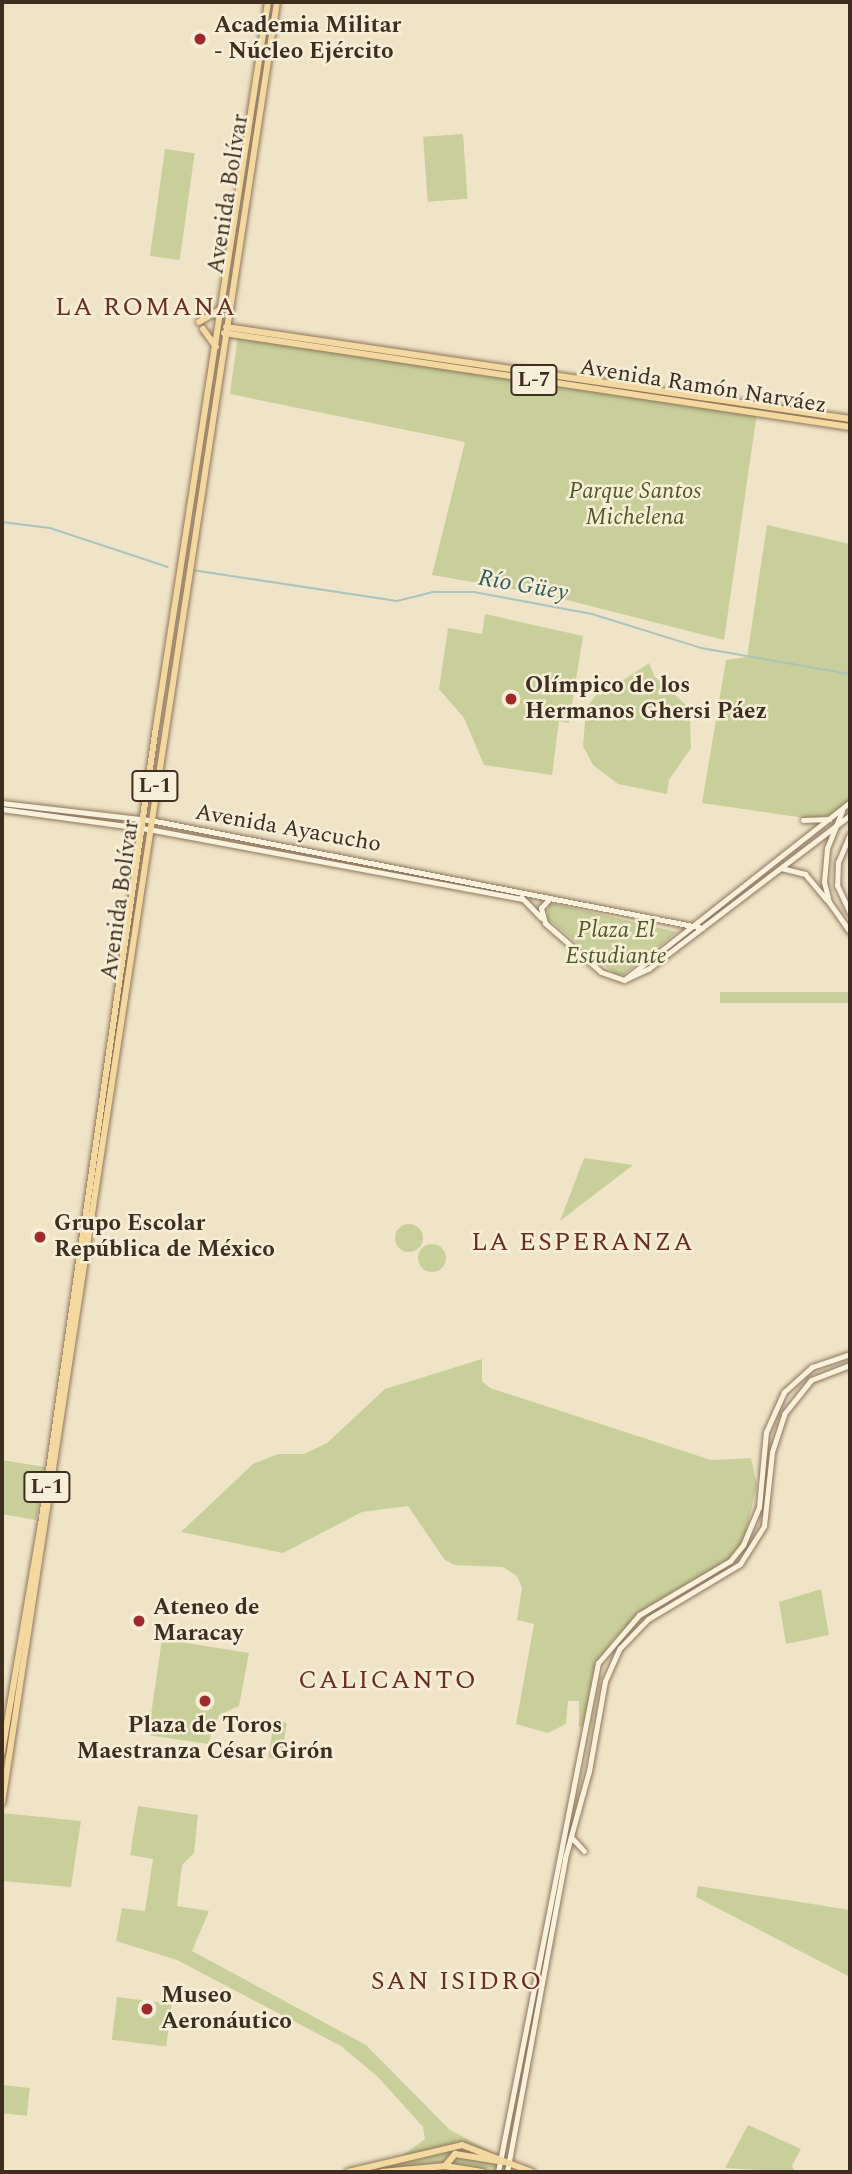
<!DOCTYPE html>
<html>
<head>
<meta charset="utf-8">
<style>
  body { margin:0 }
  #map { position:relative; width:852px; height:2174px; overflow:hidden; background:#f0e4c8; font-family:Spectral,serif }
  div>[style] { position:absolute }
  .green>* { inset:0; background:#c9cf9b; transform-origin:0 0 }
  .round { border-radius:50% }
  .stream>* { height:2px; margin:-1px; padding:0 1px; transform-origin:1px; border-radius:1px; background:#a9c4bc }
  .roads { filter:drop-shadow(0 0 2px #8d765c) drop-shadow(0 0 2px #8d765c) }
  .minor>* { height:5px; margin:-2.5px; padding:0 2.5px; transform-origin:2.5px; border-radius:2.5px; background:#faf1dc }
  .major>* { height:6px; margin:-3px; padding:0 3px; transform-origin:3px; border-radius:3px; background:#f3d9a0 }
  .dots>* { width:19px; height:19px; translate:-50% -50%; box-sizing:border-box; border:4px solid #f7eed8; border-radius:50% }
  span { translate:-50% -50%; white-space:nowrap; text-align:center; line-height:1.15; -webkit-text-stroke:5px #f7eed8; paint-order:stroke }
  .shield-label span { padding:2px 5px; background:#f7eed8; border:2px solid; border-radius:5px; -webkit-text-stroke-width:0 }
  .shield-label { font-size:21px; color:#3d2e20; font-weight:700 }
  .poi-label { font-size:23px; color:#3d2e20; font-weight:700 }
  .left { translate:0 -50%; text-align:left }
  .street-label { font-size:23px; color:#3d2e20 }
  .park-label { font-size:23px; color:#4d5a26; font-style:italic }
  .water-label { font-size:24px; color:#2f5d5a; font-style:italic }
  .quarter-label { font-size:26px; color:#6b2e1e; letter-spacing:2px }
  .frame { position:absolute; inset:0; border:4px solid #3d2e20; pointer-events:none }
</style>
</head>
<body>
<div id="map">
  <div class="green">
    <div style="left:463px;top:134px;width:65px;height:40px;rotate:86deg"></div>
    <div style="left:165px;top:149px;width:30px;height:108px;rotate:8deg"></div>
    <div style="clip-path:polygon(238px 335px,757px 413px,724px 640px,547px 595px,432px 575px,465px 442px,230px 394px)"></div>
    <div style="clip-path:polygon(767px 525px,850px 544px,850px 800px,825px 821px,702px 803px,726px 660px,747px 657px)"></div>
    <div style="clip-path:polygon(485px 614px,583px 636px,569px 723px,559px 721px,552px 775px,484px 765px,464px 718px,439px 689px,448px 628px,482px 634px)"></div>
    <div style="clip-path:polygon(649px 663px,655px 677px,686px 705px,690px 719px,691px 748px,669px 780px,667px 794px,618px 784px,593px 765px,583px 746px,586px 709px,603px 685px,616px 685px)"></div>
    <div style="clip-path:polygon(549px 904px,556px 904px,677px 932px,623px 975px,615px 974px,547px 918px)"></div>
    <div style="left:850px;top:992px;width:11px;height:130px;rotate:90deg"></div>
    <div style="clip-path:polygon(584px 1158px,633px 1165px,560px 1221px)"></div>
    <div class="round" style="left:395px;top:1224px;width:28px;height:28px"></div>
    <div class="round" style="left:418px;top:1244px;width:28px;height:28px"></div>
    <div style="clip-path:polygon(482px 1359px,482px 1381px,490px 1388px,711px 1460px,751px 1458px,757px 1485px,743px 1545px,730px 1561px,651px 1606px,613px 1640px,598px 1663px,586px 1726px,579px 1727px,579px 1701px,568px 1701px,566px 1724px,548px 1733px,516px 1724px,534px 1624px,517px 1620px,522px 1588px,517px 1576px,503px 1567px,454px 1565px,444px 1559px,408px 1506px,362px 1512px,283px 1553px,181px 1532px,253px 1464px,278px 1454px,304px 1454px,327px 1443px,385px 1389px)"></div>
    <div style="clip-path:polygon(2px 1460px,45px 1467px,36px 1520px,2px 1514px)"></div>
    <div style="clip-path:polygon(821px 1589px,829px 1635px,786px 1644px,779px 1602px)"></div>
    <div style="clip-path:polygon(162px 1639px,249px 1653px,239px 1706px,219px 1715px,208px 1744px,148px 1735px)"></div>
    <div style="left:274px;top:1721px;width:13px;height:37px;rotate:9deg"></div>
    <div style="clip-path:polygon(138px 1806px,198px 1815px,194px 1853px,182px 1865px,177px 1906px,209px 1911px,192px 1951px,366px 2045px,450px 2130px,503px 2158px,498px 2172px,445px 2166px,348px 2172px,398px 2159px,425px 2139px,423px 2127px,378px 2077px,341px 2046px,177px 1960px,116px 1941px,122px 1908px,145px 1911px,153px 1859px,130px 1855px)"></div>
    <div style="clip-path:polygon(2px 1813px,81px 1821px,71px 1887px,2px 1881px)"></div>
    <div style="clip-path:polygon(698px 1886px,850px 1910px,850px 1977px,696px 1897px)"></div>
    <div style="left:117px;top:1997px;width:55px;height:43px;rotate:7deg"></div>
    <div style="left:2px;top:2085px;width:28px;height:28px;rotate:6deg"></div>
    <div style="clip-path:polygon(748px 2125px,801px 2149px,792px 2166px,795px 2172px,725px 2168px)"></div>
  </div>
  <div class="stream">
    <div style="left:2px;top:522px;width:48px;rotate:7.1deg"></div>
    <div style="left:50px;top:528px;width:124px;rotate:18.3deg"></div>
    <div style="left:192px;top:570px;width:207px;rotate:8.6deg"></div>
    <div style="left:397px;top:601px;width:38px;rotate:-14deg"></div>
    <div style="left:434px;top:592px;width:40px"></div>
    <div style="left:474px;top:592px;width:120px;rotate:10.6deg"></div>
    <div style="left:592px;top:614px;width:114px;rotate:17.3deg"></div>
    <div style="left:701px;top:648px;width:151px;rotate:9.9deg"></div>
  </div>
  <div class="roads">
    <div class="minor">
      <div style="left:2px;top:803px;width:149px;rotate:6.6deg"></div>
      <div style="left:150px;top:820px;width:563px;rotate:11.05deg"></div>
      <div style="left:2px;top:809px;width:147px;rotate:7.8deg"></div>
      <div style="left:148px;top:829px;width:380px;rotate:10.6deg"></div>
      <div style="left:842px;top:811px;width:40px;rotate:112deg"></div>
      <div style="left:827px;top:848px;width:34px;rotate:95deg"></div>
      <div style="left:824px;top:882px;width:21px;rotate:76deg"></div>
      <div style="left:829px;top:902px;width:37px;rotate:55deg"></div>
      <div style="left:803px;top:820px;width:26px;rotate:-2deg"></div>
      <div style="left:850px;top:834px;width:30px;rotate:113deg"></div>
      <div style="left:838px;top:862px;width:23px;rotate:92deg"></div>
      <div style="left:837px;top:885px;width:31px;rotate:65deg"></div>
      <div style="left:781px;top:868px;width:25px;rotate:14deg"></div>
      <div style="left:805px;top:874px;width:34px;rotate:50deg"></div>
      <div style="left:521px;top:897px;width:29px;rotate:46deg"></div>
      <div style="left:550px;top:898px;width:13px;rotate:132deg"></div>
      <div style="left:541px;top:908px;width:16px;rotate:75deg"></div>
      <div style="left:545px;top:923px;width:74px;rotate:41.2deg"></div>
      <div style="left:601px;top:972px;width:24px;rotate:19deg"></div>
      <div style="left:624px;top:980px;width:288px;rotate:-38.2deg"></div>
      <div style="left:624px;top:980px;width:26px;rotate:-25deg"></div>
      <div style="left:648px;top:969px;width:254px;rotate:-37.3deg"></div>
      <div style="left:571px;top:1837px;width:19px;rotate:47deg"></div>
      <div style="left:498px;top:2172px;width:519px;rotate:-78.89deg"></div>
      <div style="left:598px;top:1663px;width:63px;rotate:-49.5deg"></div>
      <div style="left:639px;top:1615px;width:106px;rotate:-30.7deg"></div>
      <div style="left:730px;top:1561px;width:21px;rotate:-51deg"></div>
      <div style="left:743px;top:1545px;width:41px;rotate:-67.2deg"></div>
      <div style="left:759px;top:1507px;width:75px;rotate:-84.7deg"></div>
      <div style="left:766px;top:1432px;width:44px;rotate:-65.8deg"></div>
      <div style="left:784px;top:1392px;width:38px;rotate:-42deg"></div>
      <div style="left:812px;top:1367px;width:40px;rotate:-18.9deg"></div>
      <div style="left:507px;top:2172px;width:319px;rotate:-79.5deg"></div>
      <div style="left:565px;top:1858px;width:90px;rotate:-74.6deg"></div>
      <div style="left:589px;top:1771px;width:91px;rotate:-79.9deg"></div>
      <div style="left:605px;top:1681px;width:36px;rotate:-66deg"></div>
      <div style="left:620px;top:1648px;width:40px;rotate:-46deg"></div>
      <div style="left:648px;top:1619px;width:107px;rotate:-30.9deg"></div>
      <div style="left:740px;top:1564px;width:45px;rotate:-57.7deg"></div>
      <div style="left:764px;top:1526px;width:74px;rotate:-83.8deg"></div>
      <div style="left:772px;top:1452px;width:40px;rotate:-72deg"></div>
      <div style="left:784px;top:1414px;width:43px;rotate:-51.5deg"></div>
      <div style="left:811px;top:1380px;width:42px;rotate:-21deg"></div>
    </div>
    <div class="major">
      <div style="left:199px;top:322px;width:26px;rotate:-31deg"></div>
      <div style="left:226px;top:327px;width:631px;rotate:8.39deg"></div>
      <div style="left:203px;top:329px;width:22px;rotate:54deg"></div>
      <div style="left:224px;top:333px;width:633px;rotate:8.54deg"></div>
      <div style="left:2px;top:1752px;width:230px;rotate:-80.3deg"></div>
      <div style="left:41px;top:1525px;width:806px;rotate:-81.8deg"></div>
      <div style="left:156px;top:727px;width:734px;rotate:-81.22deg"></div>
      <div style="left:2px;top:1803px;width:1822px;rotate:-81.32deg"></div>
      <div style="left:445px;top:2166px;width:16px;rotate:-50deg"></div>
      <div style="left:455px;top:2154px;width:50px;rotate:9.3deg"></div>
      <div style="left:348px;top:2172px;width:117px;rotate:-13.3deg"></div>
      <div style="left:462px;top:2145px;width:75px;rotate:21.1deg"></div>
      <div style="left:382px;top:2172px;width:63px;rotate:-5.4deg"></div>
      <div style="left:445px;top:2166px;width:38px;rotate:9deg"></div>
    </div>
  </div>
  <div class="dots">
    <div style="left:200px;top:39px;background:#9e2a2b"></div>
    <div style="left:511px;top:699px;background:#9e2a2b"></div>
    <div style="left:40px;top:1237px;background:#9e2a2b"></div>
    <div style="left:139px;top:1621px;background:#9e2a2b"></div>
    <div style="left:205px;top:1701px;background:#9e2a2b"></div>
    <div style="left:147px;top:2009px;background:#9e2a2b"></div>
  </div>
  <div class="shield-label">
    <span style="left:534px;top:380px">L-7</span>
    <span style="left:155px;top:786px">L-1</span>
    <span style="left:47px;top:1487px">L-1</span>
  </div>
  <div class="poi-label">
    <span class="left" style="left:214px;top:39px">Academia Militar<br>- Núcleo Ejército</span>
    <span class="left" style="left:525px;top:699px">Olímpico de los<br>Hermanos Ghersi Páez</span>
    <span class="left" style="left:54px;top:1237px">Grupo Escolar<br>República de México</span>
    <span class="left" style="left:153px;top:1621px">Ateneo de<br>Maracay</span>
    <span style="left:205px;top:1739px">Plaza de Toros<br>Maestranza César Girón</span>
    <span class="left" style="left:161px;top:2009px">Museo<br>Aeronáutico</span>
  </div>
  <div class="street-label">
    <span style="left:229px;top:194px;rotate:-81deg">Avenida Bolívar</span>
    <span style="left:703px;top:387px;rotate:9deg">Avenida Ramón Narváez</span>
    <span style="left:288px;top:829px;rotate:10deg">Avenida Ayacucho</span>
    <span style="left:121px;top:900px;rotate:-82deg">Avenida Bolívar</span>
  </div>
  <div class="park-label">
    <span style="left:635px;top:505px">Parque Santos<br>Michelena</span>
    <span style="left:616px;top:944px">Plaza El<br>Estudiante</span>
  </div>
  <div class="water-label">
    <span style="left:523px;top:586px;rotate:10deg">Río Güey</span>
  </div>
  <div class="quarter-label">
    <span style="left:146px;top:308px">LA ROMANA</span>
    <span style="left:583px;top:1243px">LA ESPERANZA</span>
    <span style="left:388px;top:1681px">CALICANTO</span>
    <span style="left:457px;top:1982px">SAN ISIDRO</span>
  </div>
  <div class="frame"></div>
</div>
</body>
</html>
